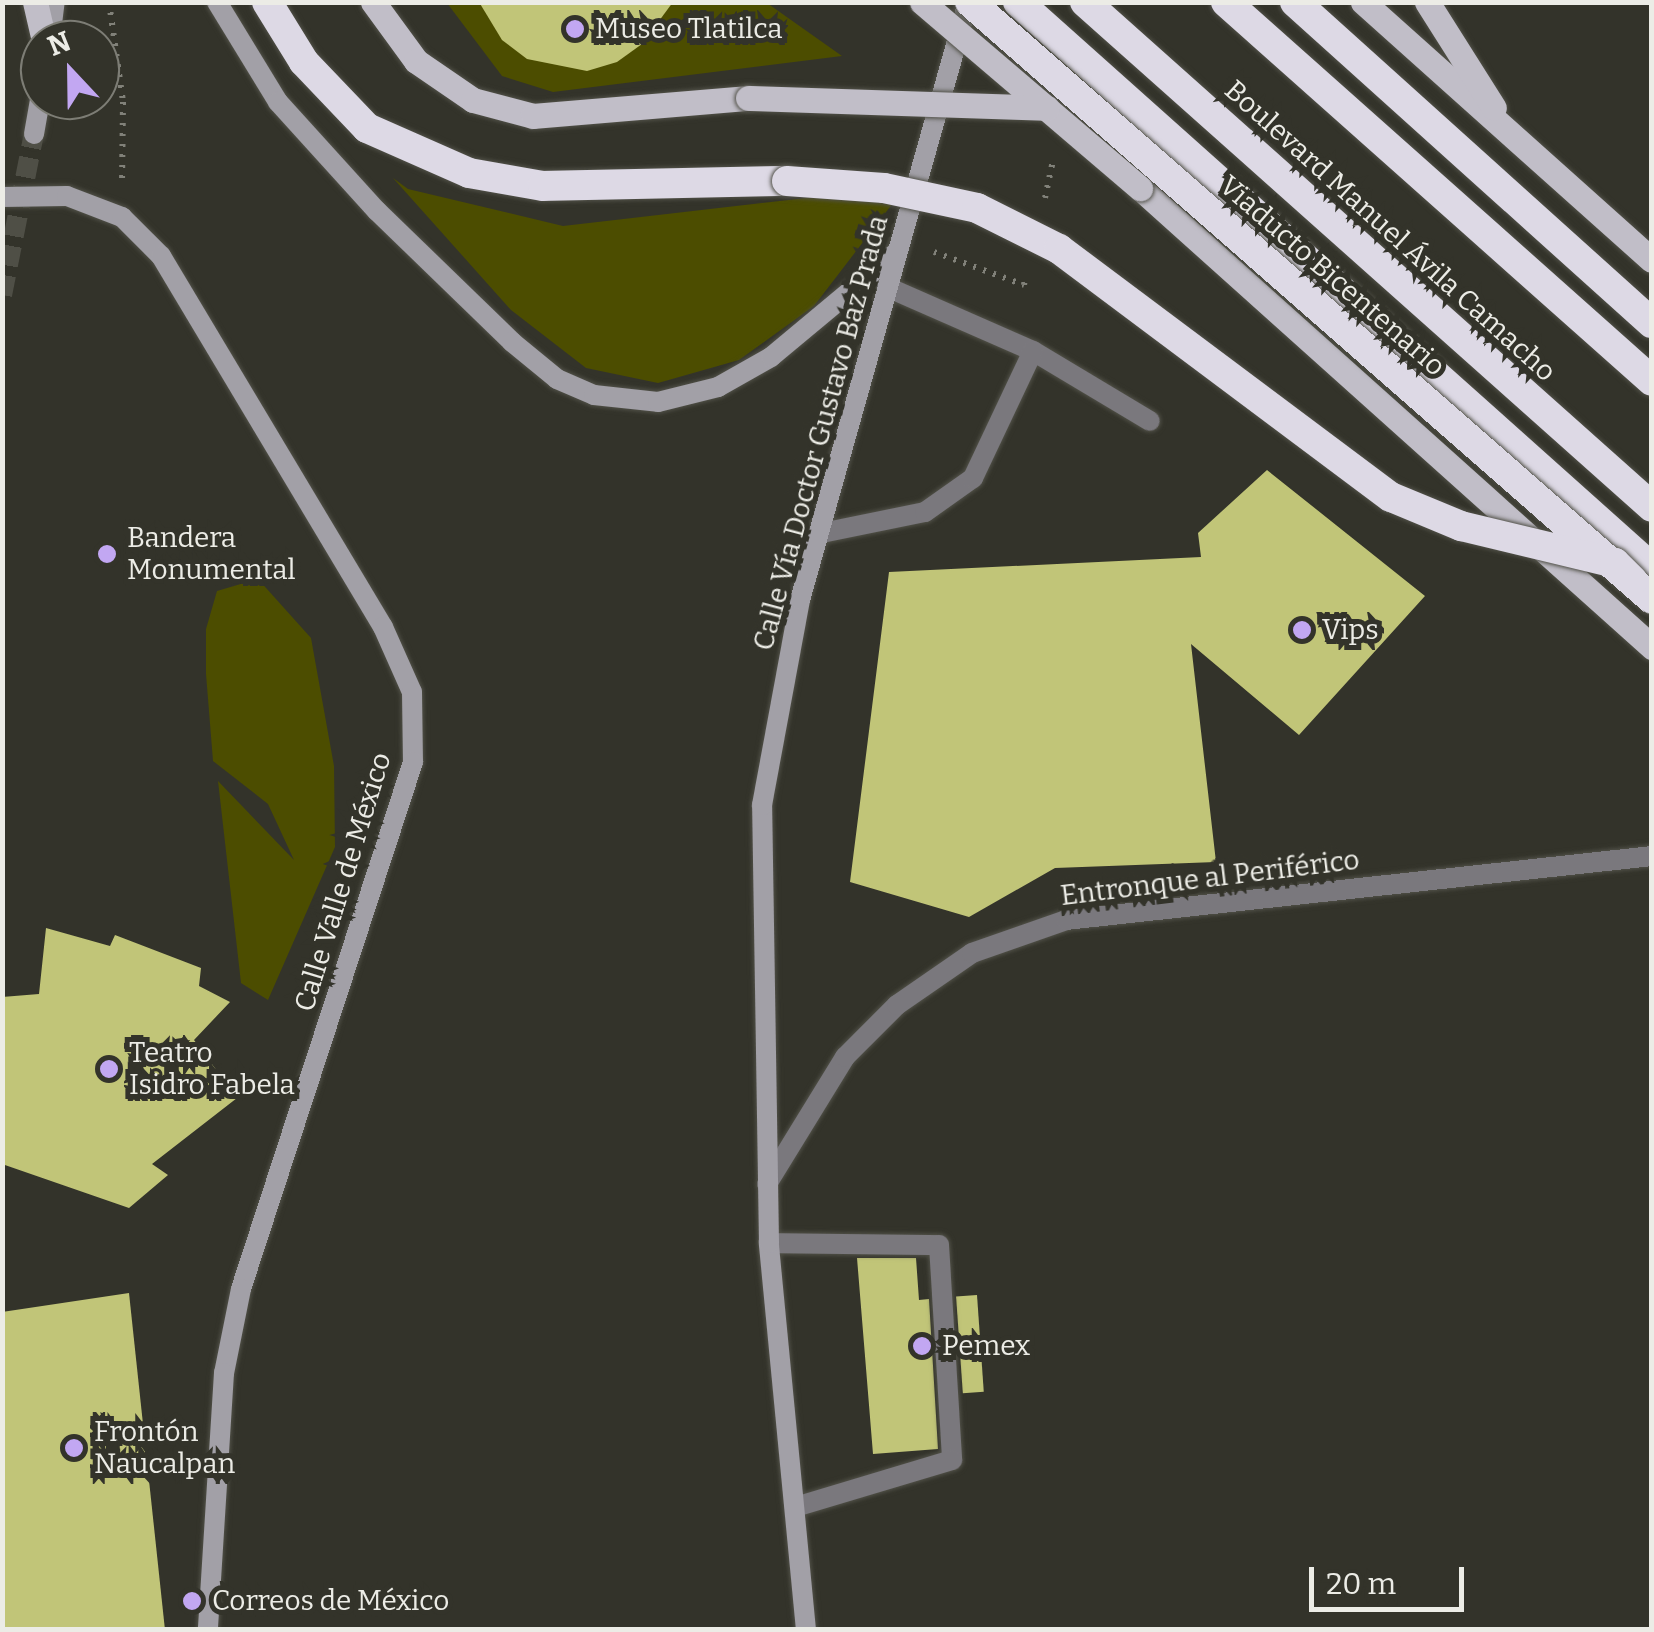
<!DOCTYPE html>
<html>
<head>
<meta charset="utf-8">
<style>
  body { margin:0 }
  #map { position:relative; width:1654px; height:1632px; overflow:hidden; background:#33332a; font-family:Bitter,serif }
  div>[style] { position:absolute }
  .green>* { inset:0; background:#4c4d00 }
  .building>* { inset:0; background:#c1c578; transform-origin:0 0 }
  .secondary-tunnel>* { height:20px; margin-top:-10px; transform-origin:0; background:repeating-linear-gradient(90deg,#4f4f46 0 20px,transparent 0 30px) }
  .path>* { height:6px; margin-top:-3px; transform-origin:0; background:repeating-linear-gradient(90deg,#818179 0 2.5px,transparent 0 10.5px) }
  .roads { filter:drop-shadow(0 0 2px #515148) drop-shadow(0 0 2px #515148) }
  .lane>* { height:20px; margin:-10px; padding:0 10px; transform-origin:10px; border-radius:10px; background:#7a787d }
  .street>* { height:20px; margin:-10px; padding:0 10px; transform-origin:10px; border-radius:10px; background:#7a787d }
  .secondary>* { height:20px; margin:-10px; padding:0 10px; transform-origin:10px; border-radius:10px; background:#a2a0a7 }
  .primary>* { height:25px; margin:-12.5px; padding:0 12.5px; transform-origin:12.5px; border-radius:12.5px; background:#c1bec8 }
  .highway>* { height:30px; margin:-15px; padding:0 15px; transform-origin:15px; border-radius:15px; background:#ddd9e5 }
  .bridges { filter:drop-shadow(0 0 2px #515148) drop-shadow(0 0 2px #515148) }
  .primary-bridge>* { height:25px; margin:-12.5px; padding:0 12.5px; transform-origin:12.5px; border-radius:12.5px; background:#c1bec8 }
  .highway-bridge>* { height:30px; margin:-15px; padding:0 15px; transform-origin:15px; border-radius:15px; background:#ddd9e5 }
  .dots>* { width:28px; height:28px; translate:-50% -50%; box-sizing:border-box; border:5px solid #33332a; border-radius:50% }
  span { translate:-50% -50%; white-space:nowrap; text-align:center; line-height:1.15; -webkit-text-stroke:10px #33332a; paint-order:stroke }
  .poi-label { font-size:28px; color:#ecece6 }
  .left { translate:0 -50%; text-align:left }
  .street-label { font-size:28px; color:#ecece6 }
  .frame { position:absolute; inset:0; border:5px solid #ecece6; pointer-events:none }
  .north { position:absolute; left:20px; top:20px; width:100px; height:100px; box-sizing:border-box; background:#33332a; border:2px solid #7d7d75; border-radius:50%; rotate:338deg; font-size:28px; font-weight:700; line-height:40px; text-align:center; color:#ecece6 }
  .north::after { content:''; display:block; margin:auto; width:35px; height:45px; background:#c2a7f2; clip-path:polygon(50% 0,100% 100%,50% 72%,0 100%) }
  .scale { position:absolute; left:1309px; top:1567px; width:155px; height:45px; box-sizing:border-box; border:5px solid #ecece6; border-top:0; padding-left:12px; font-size:30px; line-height:35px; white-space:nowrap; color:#ecece6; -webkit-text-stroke:8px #33332a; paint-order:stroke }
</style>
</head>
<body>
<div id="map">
  <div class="green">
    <div style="clip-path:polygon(447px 3px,767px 3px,842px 56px,553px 92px,502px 76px)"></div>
    <div style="clip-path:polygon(393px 178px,408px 189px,563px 226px,815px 197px,893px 203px,814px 306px,739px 360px,658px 383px,586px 368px,511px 310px)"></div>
    <div style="clip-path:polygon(258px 579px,311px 638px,334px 766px,335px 847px,268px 1000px,241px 983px,218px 781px,294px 860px,268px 804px,213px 761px,206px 674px,206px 629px,217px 591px)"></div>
  </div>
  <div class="building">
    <div style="clip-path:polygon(479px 2px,673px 2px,642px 44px,617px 62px,587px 71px,527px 59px,502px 40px)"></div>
    <div style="clip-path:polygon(1267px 470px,1425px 596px,1299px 735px,1191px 644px,1216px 862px,1055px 868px,969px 917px,850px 882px,889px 572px,1201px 557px,1198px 533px)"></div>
    <div style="clip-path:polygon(46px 928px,110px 946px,115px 935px,201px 968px,199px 986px,230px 1002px,194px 1040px,237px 1098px,152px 1164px,168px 1175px,129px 1208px,2px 1164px,2px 997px,39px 994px)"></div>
    <div style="clip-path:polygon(857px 1258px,916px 1258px,919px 1300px,929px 1299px,938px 1449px,873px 1454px)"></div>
    <div style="clip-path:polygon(129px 1293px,165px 1630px,2px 1630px,2px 1312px)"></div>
    <div style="left:977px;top:1295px;width:97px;height:21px;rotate:86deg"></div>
  </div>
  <div class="secondary-tunnel">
    <div style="left:2px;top:295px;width:164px;rotate:-78.8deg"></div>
  </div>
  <div class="path">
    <div style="left:109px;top:2px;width:101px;rotate:82deg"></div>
    <div style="left:123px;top:102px;width:78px;rotate:90.7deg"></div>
    <div style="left:1045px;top:198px;width:38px;rotate:-78deg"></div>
    <div style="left:934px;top:252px;width:96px;rotate:20.1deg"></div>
    <div style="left:1024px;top:285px;width:7px;rotate:-82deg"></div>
  </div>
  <div class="roads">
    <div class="lane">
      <div style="left:887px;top:287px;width:159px;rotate:23.7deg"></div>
      <div style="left:1033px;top:351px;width:136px;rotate:30.9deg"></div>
      <div style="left:817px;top:534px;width:110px;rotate:-11.5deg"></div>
      <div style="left:925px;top:512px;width:59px;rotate:-35.3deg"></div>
      <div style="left:973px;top:478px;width:140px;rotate:-64.7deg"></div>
      <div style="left:769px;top:1243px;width:170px;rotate:0.7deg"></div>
      <div style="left:939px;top:1245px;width:215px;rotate:86.5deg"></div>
      <div style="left:952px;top:1460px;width:164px;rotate:163.3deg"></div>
    </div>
    <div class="street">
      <div style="left:767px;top:1184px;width:149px;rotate:-58.4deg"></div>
      <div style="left:845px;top:1057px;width:74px;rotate:-45deg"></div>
      <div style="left:897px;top:1005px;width:91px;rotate:-34.7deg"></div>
      <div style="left:972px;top:953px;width:100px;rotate:-19.3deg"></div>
      <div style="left:1066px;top:920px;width:589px;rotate:-6.23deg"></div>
    </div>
    <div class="secondary">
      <div style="left:217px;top:2px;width:117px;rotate:58.6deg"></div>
      <div style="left:278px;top:102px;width:147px;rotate:47.8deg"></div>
      <div style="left:377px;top:211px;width:188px;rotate:44.1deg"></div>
      <div style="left:512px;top:342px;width:58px;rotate:39.4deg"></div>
      <div style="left:557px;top:379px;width:40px;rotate:23.4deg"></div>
      <div style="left:594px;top:395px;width:64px;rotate:6.2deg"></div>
      <div style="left:658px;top:402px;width:62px;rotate:-14deg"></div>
      <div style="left:718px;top:387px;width:61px;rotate:-29.5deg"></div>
      <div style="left:771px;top:357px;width:163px;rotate:-39.8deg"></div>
      <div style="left:50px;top:40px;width:38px;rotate:-83deg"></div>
      <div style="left:34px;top:134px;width:35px;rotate:-80deg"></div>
      <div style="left:2px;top:197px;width:65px;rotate:-0.9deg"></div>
      <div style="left:67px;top:196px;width:59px;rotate:20.9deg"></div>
      <div style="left:122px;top:217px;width:55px;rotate:45deg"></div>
      <div style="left:161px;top:256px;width:432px;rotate:59.1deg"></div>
      <div style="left:383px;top:627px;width:71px;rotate:66deg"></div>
      <div style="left:412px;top:692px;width:70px;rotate:89.2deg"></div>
      <div style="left:413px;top:762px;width:554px;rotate:108.08deg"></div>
      <div style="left:241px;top:1289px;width:86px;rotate:101.4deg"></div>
      <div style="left:224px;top:1373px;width:257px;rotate:93.6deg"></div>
      <div style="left:806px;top:1630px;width:389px;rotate:-95.5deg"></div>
      <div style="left:769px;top:1243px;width:438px;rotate:-90.9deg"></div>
      <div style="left:762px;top:805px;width:208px;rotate:-79.5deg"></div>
      <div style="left:800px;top:600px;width:621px;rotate:-74.31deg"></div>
    </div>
    <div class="primary">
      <div style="left:35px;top:2px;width:39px;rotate:77deg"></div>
      <div style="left:373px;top:2px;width:73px;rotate:53.9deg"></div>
      <div style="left:416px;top:61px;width:69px;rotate:34.4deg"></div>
      <div style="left:473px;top:100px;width:62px;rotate:14.9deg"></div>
      <div style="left:533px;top:116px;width:216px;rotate:-4.8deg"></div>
      <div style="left:1363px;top:2px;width:387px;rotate:41.8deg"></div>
      <div style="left:1427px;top:2px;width:125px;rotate:57.7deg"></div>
      <div style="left:1140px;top:188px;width:688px;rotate:41.88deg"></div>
    </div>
    <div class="highway">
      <div style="left:267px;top:2px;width:70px;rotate:58.3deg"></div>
      <div style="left:304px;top:62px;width:91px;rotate:46.3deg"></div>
      <div style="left:367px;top:128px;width:111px;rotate:23.8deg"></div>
      <div style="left:469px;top:173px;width:75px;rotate:10deg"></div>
      <div style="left:543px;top:186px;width:244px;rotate:-1.2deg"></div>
      <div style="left:1018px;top:2px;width:850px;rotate:41.76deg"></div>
      <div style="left:1085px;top:2px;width:759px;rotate:41.69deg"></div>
      <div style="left:1226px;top:2px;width:570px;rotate:41.66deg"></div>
      <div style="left:1295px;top:2px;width:480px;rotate:42deg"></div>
    </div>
  </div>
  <div class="bridges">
    <div class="primary-bridge">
      <div style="left:922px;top:2px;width:287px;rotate:40.5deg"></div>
      <div style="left:748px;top:98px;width:299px;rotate:1.9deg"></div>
    </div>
    <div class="highway-bridge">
      <div style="left:970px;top:2px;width:906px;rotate:41.2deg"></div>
      <div style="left:787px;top:181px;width:97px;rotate:4.1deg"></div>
      <div style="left:884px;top:188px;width:95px;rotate:12.1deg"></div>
      <div style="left:977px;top:208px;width:92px;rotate:26.6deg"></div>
      <div style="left:1059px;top:249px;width:414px;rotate:36.8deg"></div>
      <div style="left:1391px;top:497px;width:76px;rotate:22.5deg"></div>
      <div style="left:1461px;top:526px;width:158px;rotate:13.5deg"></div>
      <div style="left:1615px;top:563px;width:25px;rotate:45deg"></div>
    </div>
  </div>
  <div class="dots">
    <div style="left:575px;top:29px;background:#c2a7f2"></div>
    <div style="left:107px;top:554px;background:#c2a7f2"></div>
    <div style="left:1302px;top:630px;background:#c2a7f2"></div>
    <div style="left:109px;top:1069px;background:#c2a7f2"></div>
    <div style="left:922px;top:1346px;background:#c2a7f2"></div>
    <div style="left:74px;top:1448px;background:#c2a7f2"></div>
    <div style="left:192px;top:1601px;background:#c2a7f2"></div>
  </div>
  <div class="poi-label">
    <span class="left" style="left:595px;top:29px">Museo Tlatilca</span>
    <span class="left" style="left:127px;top:554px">Bandera<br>Monumental</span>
    <span class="left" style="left:1322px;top:630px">Vips</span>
    <span class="left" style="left:129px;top:1069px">Teatro<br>Isidro Fabela</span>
    <span class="left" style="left:942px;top:1346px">Pemex</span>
    <span class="left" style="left:94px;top:1448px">Frontón<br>Naucalpan</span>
    <span class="left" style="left:212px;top:1601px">Correos de México</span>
  </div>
  <div class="street-label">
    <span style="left:1390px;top:231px;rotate:42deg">Boulevard Manuel Ávila Camacho</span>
    <span style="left:1332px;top:276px;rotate:41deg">Viaducto Bicentenario</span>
    <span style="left:821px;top:433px;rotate:-75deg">Calle Vía Doctor Gustavo Baz Prada</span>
    <span style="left:1210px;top:878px;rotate:-7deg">Entronque al Periférico</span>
    <span style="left:343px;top:882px;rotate:-73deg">Calle Valle de México</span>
  </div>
  <div class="frame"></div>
  <div class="north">N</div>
  <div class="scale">20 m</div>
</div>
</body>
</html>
